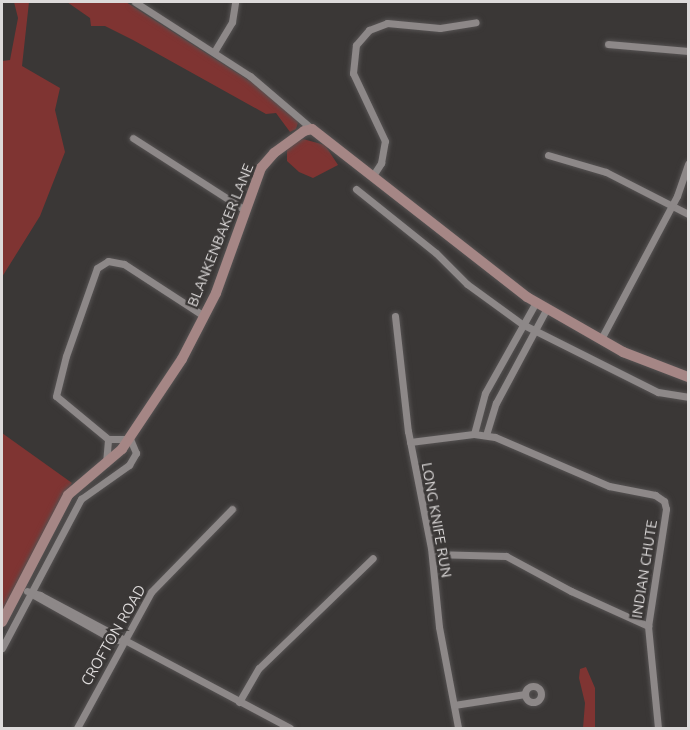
<!DOCTYPE html>
<html>
<head>
<meta charset="utf-8">
<style>
  body { margin:0 }
  #map { position:relative; width:690px; height:730px; overflow:hidden; background:#3a3736; font-family:Ubuntu,sans-serif }
  div>[style] { position:absolute }
  .green>* { inset:0; background:#7f3432 }
  .roads { filter:drop-shadow(0 0 2px #565353) drop-shadow(0 0 2px #565353) }
  .street>* { height:7px; margin:-3.5px; padding:0 3.5px; transform-origin:3.5px; border-radius:3.5px; background:#8d8888 }
  .street>.ring { margin:-3.5px; padding:0; box-sizing:content-box; background:none; border:7px solid #8d8888; border-radius:50% }
  .secondary>* { height:10px; margin:-5px; padding:0 5px; transform-origin:5px; border-radius:5px; background:#a58685 }
  span { translate:-50% -50%; white-space:nowrap; text-align:center; line-height:1.15; -webkit-text-stroke:5px #3a3736; paint-order:stroke }
  .street-label { font-size:15px; color:#dddada }
  .frame { position:absolute; inset:0; border:3px solid #dddada; pointer-events:none }
</style>
</head>
<body>
<div id="map">
  <div class="green">
    <div style="clip-path:polygon(14px 2px,29px 2px,22px 66px,60px 88px,55px 110px,65px 152px,40px 216px,2px 277px,2px 61px,10px 60px,18px 18px)"></div>
    <div style="clip-path:polygon(67px 2px,126px 2px,267px 92px,293px 116px,298px 123px,296px 129px,290px 132px,276px 113px,266px 114px,133px 40px,105px 26px,91px 26px,90px 18px)"></div>
    <div style="clip-path:polygon(303px 139px,325px 145px,338px 165px,313px 178px,299px 172px,287px 161px,287px 147px)"></div>
    <div style="clip-path:polygon(2px 433px,72px 483px,2px 614px)"></div>
    <div style="clip-path:polygon(586px 667px,595px 688px,595px 728px,583px 728px,585px 703px,579px 678px,580px 669px)"></div>
  </div>
  <div class="roads">
    <div class="street">
      <div style="left:135px;top:2px;width:137px;rotate:32.8deg"></div>
      <div style="left:250px;top:76px;width:82px;rotate:40.5deg"></div>
      <div style="left:608px;top:44px;width:80px;rotate:5deg"></div>
      <div style="left:214px;top:52px;width:35px;rotate:-59deg"></div>
      <div style="left:232px;top:22px;width:20px;rotate:-81deg"></div>
      <div style="left:133px;top:138px;width:133px;rotate:32.7deg"></div>
      <div style="left:548px;top:155px;width:60px;rotate:16.3deg"></div>
      <div style="left:606px;top:172px;width:92px;rotate:27.1deg"></div>
      <div style="left:372px;top:177px;width:17px;rotate:-57deg"></div>
      <div style="left:381px;top:163px;width:22px;rotate:-80deg"></div>
      <div style="left:385px;top:141px;width:75px;rotate:-115.2deg"></div>
      <div style="left:353px;top:73px;width:28px;rotate:-84deg"></div>
      <div style="left:356px;top:45px;width:20px;rotate:-49deg"></div>
      <div style="left:369px;top:30px;width:19px;rotate:-21deg"></div>
      <div style="left:387px;top:23px;width:53px;rotate:5.4deg"></div>
      <div style="left:440px;top:28px;width:36px;rotate:-9deg"></div>
      <div style="left:356px;top:189px;width:102px;rotate:38.7deg"></div>
      <div style="left:436px;top:253px;width:44px;rotate:45deg"></div>
      <div style="left:467px;top:284px;width:68px;rotate:36deg"></div>
      <div style="left:522px;top:324px;width:152px;rotate:26.6deg"></div>
      <div style="left:658px;top:392px;width:30px;rotate:9deg"></div>
      <div style="left:395px;top:316px;width:116px;rotate:83.6deg"></div>
      <div style="left:408px;top:431px;width:119px;rotate:78.9deg"></div>
      <div style="left:431px;top:548px;width:79px;rotate:84.2deg"></div>
      <div style="left:439px;top:627px;width:103px;rotate:79.3deg"></div>
      <div style="left:601px;top:339px;width:162px;rotate:-62deg"></div>
      <div style="left:677px;top:196px;width:34px;rotate:-71deg"></div>
      <div style="left:474px;top:434px;width:42px;rotate:-75deg"></div>
      <div style="left:485px;top:393px;width:104px;rotate:-60.7deg"></div>
      <div style="left:486px;top:435px;width:34px;rotate:-73deg"></div>
      <div style="left:496px;top:403px;width:108px;rotate:-61.8deg"></div>
      <div style="left:410px;top:442px;width:64px;rotate:-7.1deg"></div>
      <div style="left:474px;top:434px;width:21px;rotate:8deg"></div>
      <div style="left:495px;top:437px;width:124px;rotate:23.3deg"></div>
      <div style="left:609px;top:486px;width:47px;rotate:11.1deg"></div>
      <div style="left:655px;top:495px;width:11px;rotate:34deg"></div>
      <div style="left:664px;top:501px;width:8px;rotate:76deg"></div>
      <div style="left:666px;top:509px;width:118px;rotate:98.7deg"></div>
      <div style="left:648px;top:626px;width:102px;rotate:84.4deg"></div>
      <div style="left:106px;top:463px;width:24px;rotate:-85deg"></div>
      <div style="left:432px;top:554px;width:74px;rotate:1.5deg"></div>
      <div style="left:506px;top:556px;width:74px;rotate:28.3deg"></div>
      <div style="left:571px;top:591px;width:85px;rotate:24.4deg"></div>
      <div style="left:27px;top:591px;width:14px;rotate:17deg"></div>
      <div style="left:40px;top:595px;width:283px;rotate:28deg"></div>
      <div style="left:30px;top:593px;width:94px;rotate:29.3deg"></div>
      <div style="left:112px;top:639px;width:11px;rotate:10deg"></div>
      <div style="left:2px;top:648px;width:169px;rotate:-62.1deg"></div>
      <div style="left:81px;top:499px;width:59px;rotate:-35.3deg"></div>
      <div style="left:129px;top:465px;width:14px;rotate:-60deg"></div>
      <div style="left:136px;top:453px;width:15px;rotate:-113deg"></div>
      <div style="left:130px;top:439px;width:22px;rotate:180deg"></div>
      <div style="left:108px;top:439px;width:67px;rotate:-140.4deg"></div>
      <div style="left:56px;top:396px;width:41px;rotate:-76deg"></div>
      <div style="left:66px;top:356px;width:93px;rotate:-70.6deg"></div>
      <div style="left:97px;top:268px;width:13px;rotate:-32deg"></div>
      <div style="left:108px;top:261px;width:16px;rotate:11deg"></div>
      <div style="left:124px;top:264px;width:95px;rotate:33deg"></div>
      <div class="ring" style="left:525px;top:686px;width:9px;height:9px"></div>
      <div style="left:239px;top:702px;width:39px;rotate:-60deg"></div>
      <div style="left:259px;top:668px;width:158px;rotate:-44deg"></div>
      <div style="left:454px;top:705px;width:72px;rotate:-8.8deg"></div>
      <div style="left:77px;top:728px;width:155px;rotate:-61.4deg"></div>
      <div style="left:151px;top:592px;width:116px;rotate:-45.7deg"></div>
    </div>
    <div class="secondary">
      <div style="left:2px;top:622px;width:143px;rotate:-62.5deg"></div>
      <div style="left:68px;top:495px;width:71px;rotate:-40.4deg"></div>
      <div style="left:122px;top:449px;width:108px;rotate:-56.3deg"></div>
      <div style="left:182px;top:359px;width:74px;rotate:-62.7deg"></div>
      <div style="left:216px;top:293px;width:133px;rotate:-70.2deg"></div>
      <div style="left:261px;top:168px;width:20px;rotate:-49deg"></div>
      <div style="left:274px;top:153px;width:37px;rotate:-36deg"></div>
      <div style="left:304px;top:131px;width:8px;rotate:-14deg"></div>
      <div style="left:312px;top:129px;width:273px;rotate:38deg"></div>
      <div style="left:527px;top:297px;width:111px;rotate:29.8deg"></div>
      <div style="left:623px;top:352px;width:70px;rotate:21deg"></div>
    </div>
  </div>
  <div class="street-label">
    <span style="left:220px;top:235px;rotate:-68deg">BLANKENBAKER LANE</span>
    <span style="left:437px;top:520px;rotate:80deg">LONG KNIFE RUN</span>
    <span style="left:644px;top:569px;rotate:-81deg">INDIAN CHUTE</span>
    <span style="left:113px;top:635px;rotate:-60deg">CROFTON ROAD</span>
  </div>
  <div class="frame"></div>
</div>
</body>
</html>
